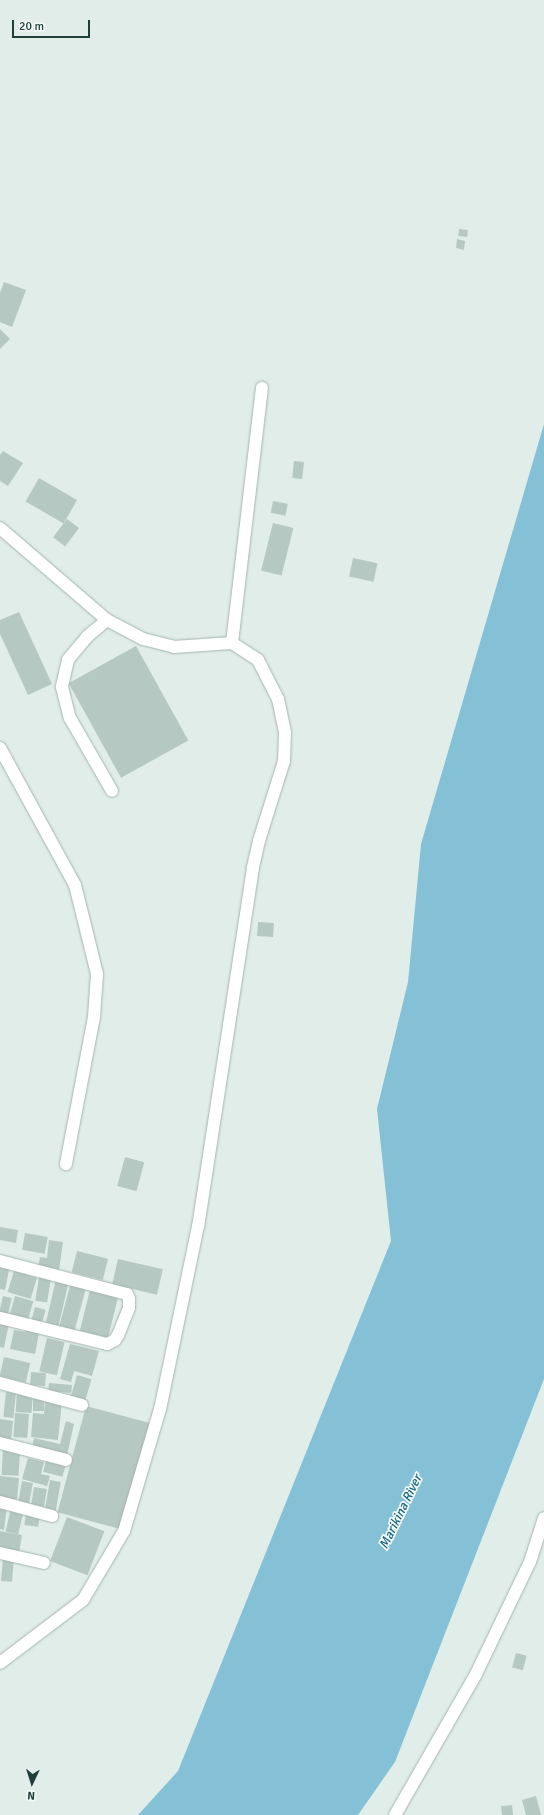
<!DOCTYPE html>
<html>
<head>
<meta charset="utf-8">
<style>
  body { margin:0 }
  #map { position:relative; width:544px; height:1815px; overflow:hidden; background:#e1ede9; font-family:Signika,sans-serif }
  div>[style] { position:absolute }
  .water>* { inset:0; background:#84c1d7 }
  .building>* { inset:0; background:#b6c8c2; transform-origin:0 0 }
  .roads { filter:drop-shadow(0 0 1px #a3b5b1) drop-shadow(0 0 1px #a3b5b1) }
  .minor>* { height:12px; margin:-6px; padding:0 6px; transform-origin:6px; border-radius:6px; background:#fff }
  span { translate:-50% -50%; white-space:nowrap; text-align:center; line-height:1.15; -webkit-text-stroke:3.5px #f2f9f6; paint-order:stroke }
  .water-label { font-size:13px; color:#146381; font-style:italic }
  .north { position:absolute; left:12px; top:1763px; width:40px; height:40px; -webkit-text-stroke:3px #f2f9f6; paint-order:stroke; rotate:184deg; font-size:11px; font-weight:700; line-height:16px; text-align:center; color:#203f3a }
  .north::after { content:''; display:block; margin:auto; width:14px; height:18px; background:#203f3a; clip-path:polygon(50% 0,100% 100%,50% 72%,0 100%) }
  .scale { position:absolute; left:12px; top:20px; width:78px; height:18px; box-sizing:border-box; border:2px solid #203f3a; border-top:0; padding-left:5px; font-size:12px; line-height:14px; white-space:nowrap; color:#203f3a; -webkit-text-stroke:3px #f2f9f6; paint-order:stroke }
</style>
</head>
<body>
<div id="map">
  <div class="water">
    <div style="clip-path:polygon(544px 424px,544px 1379px,395px 1762px,358px 1815px,138px 1815px,178px 1771px,391px 1241px,377px 1109px,408px 982px,421px 844px)"></div>
  </div>
  <div class="building">
    <div style="left:459px;top:229px;width:9px;height:7px;rotate:6deg"></div>
    <div style="clip-path:polygon(457px 239px,465px 241px,464px 250px,456px 248px)"></div>
    <div style="clip-path:polygon(4px 282px,26px 290px,12px 327px,0 322px,0 293px)"></div>
    <div style="clip-path:polygon(0 329px,10px 339px,0 349px)"></div>
    <div style="clip-path:polygon(3px 451px,23px 463px,8px 486px,0 481px,0 455px)"></div>
    <div style="left:294px;top:461px;width:10px;height:17px;rotate:6deg"></div>
    <div style="left:39px;top:478px;width:44px;height:27px;rotate:30deg"></div>
    <div style="left:273px;top:501px;width:15px;height:12px;rotate:11deg"></div>
    <div style="left:67px;top:519px;width:15px;height:23px;rotate:37deg"></div>
    <div style="left:273px;top:523px;width:21px;height:49px;rotate:14deg"></div>
    <div style="left:353px;top:558px;width:25px;height:19px;rotate:12deg"></div>
    <div style="clip-path:polygon(19px 612px,52px 684px,28px 695px,0 634px,0 620px)"></div>
    <div style="left:136px;top:646px;width:108px;height:77px;rotate:61deg"></div>
    <div style="left:258px;top:922px;width:16px;height:14px;rotate:4deg"></div>
    <div style="left:125px;top:1157px;width:20px;height:30px;rotate:15deg"></div>
    <div style="clip-path:polygon(0 1227px,18px 1230px,16px 1243px,0 1240px)"></div>
    <div style="left:25px;top:1233px;width:23px;height:17px;rotate:10deg"></div>
    <div style="clip-path:polygon(49px 1240px,63px 1242px,59px 1271px,38px 1268px,40px 1257px,47px 1258px)"></div>
    <div style="left:77px;top:1251px;width:32px;height:22px;rotate:14deg"></div>
    <div style="left:118px;top:1259px;width:46px;height:26px;rotate:13deg"></div>
    <div style="clip-path:polygon(0 1263px,10px 1265px,5px 1290px,0 1289px)"></div>
    <div style="left:14px;top:1271px;width:24px;height:22px;rotate:17deg"></div>
    <div style="left:39px;top:1277px;width:12px;height:24px;rotate:9deg"></div>
    <div style="left:56px;top:1279px;width:13px;height:47px;rotate:13deg"></div>
    <div style="left:71px;top:1282px;width:16px;height:47px;rotate:15deg"></div>
    <div style="left:90px;top:1290px;width:29px;height:42px;rotate:14deg"></div>
    <div style="left:3px;top:1296px;width:9px;height:18px;rotate:13deg"></div>
    <div style="left:15px;top:1296px;width:19px;height:20px;rotate:16deg"></div>
    <div style="left:35px;top:1307px;width:11px;height:13px;rotate:15deg"></div>
    <div style="clip-path:polygon(0 1321px,9px 1323px,4px 1348px,0 1347px)"></div>
    <div style="clip-path:polygon(27px 1325px,40px 1328px,35px 1354px,10px 1349px,14px 1330px,25px 1332px)"></div>
    <div style="left:47px;top:1338px;width:18px;height:34px;rotate:13deg"></div>
    <div style="clip-path:polygon(70px 1344px,99px 1351px,92px 1376px,74px 1371px,71px 1382px,60px 1379px)"></div>
    <div style="left:4px;top:1357px;width:27px;height:20px;rotate:13deg"></div>
    <div style="left:31px;top:1372px;width:15px;height:13px;rotate:4deg"></div>
    <div style="left:77px;top:1375px;width:15px;height:23px;rotate:16deg"></div>
    <div style="left:49px;top:1383px;width:23px;height:8px;rotate:5deg"></div>
    <div style="left:17px;top:1391px;width:16px;height:21px;rotate:4deg"></div>
    <div style="left:6px;top:1392px;width:10px;height:25px;rotate:6deg"></div>
    <div style="left:33px;top:1396px;width:11px;height:15px"></div>
    <div style="clip-path:polygon(45px 1399px,62px 1401px,58px 1440px,31px 1437px,33px 1413px,44px 1414px)"></div>
    <div style="left:86px;top:1406px;width:67px;height:110px;rotate:15deg"></div>
    <div style="left:15px;top:1413px;width:14px;height:24px;rotate:4deg"></div>
    <div style="clip-path:polygon(0 1419px,13px 1421px,11px 1441px,0 1439px)"></div>
    <div style="clip-path:polygon(66px 1421px,74px 1424px,67px 1455px,32px 1447px,34px 1438px,60px 1444px)"></div>
    <div style="left:3px;top:1448px;width:17px;height:27px;rotate:3deg"></div>
    <div style="clip-path:polygon(28px 1458px,44px 1462px,41px 1474px,50px 1476px,47px 1486px,22px 1479px)"></div>
    <div style="left:46px;top:1461px;width:20px;height:11px;rotate:15deg"></div>
    <div style="clip-path:polygon(0 1476px,19px 1478px,17px 1499px,0 1498px)"></div>
    <div style="left:50px;top:1480px;width:11px;height:32px;rotate:10deg"></div>
    <div style="left:22px;top:1481px;width:11px;height:22px;rotate:10deg"></div>
    <div style="left:34px;top:1487px;width:13px;height:18px;rotate:9deg"></div>
    <div style="clip-path:polygon(0 1505px,7px 1506px,4px 1530px,0 1529px)"></div>
    <div style="left:11px;top:1508px;width:13px;height:24px;rotate:13deg"></div>
    <div style="left:26px;top:1513px;width:14px;height:12px;rotate:8deg"></div>
    <div style="left:67px;top:1517px;width:40px;height:47px;rotate:21deg"></div>
    <div style="clip-path:polygon(0 1531px,22px 1535px,19px 1553px,0 1549px)"></div>
    <div style="left:3px;top:1558px;width:11px;height:23px;rotate:5deg"></div>
    <div style="left:516px;top:1653px;width:11px;height:15px;rotate:15deg"></div>
    <div style="clip-path:polygon(536px 1796px,541px 1815px,526px 1815px,522px 1800px)"></div>
    <div style="left:512px;top:1805px;width:10px;height:11px;rotate:84deg"></div>
  </div>
  <div class="roads">
    <div class="minor">
      <div style="left:0;top:528px;width:141px;rotate:40.7deg"></div>
      <div style="left:107px;top:620px;width:41px;rotate:27.8deg"></div>
      <div style="left:143px;top:639px;width:32px;rotate:14deg"></div>
      <div style="left:174px;top:647px;width:58px;rotate:-3.9deg"></div>
      <div style="left:232px;top:643px;width:31px;rotate:33deg"></div>
      <div style="left:258px;top:660px;width:44px;rotate:62.9deg"></div>
      <div style="left:278px;top:699px;width:35px;rotate:78deg"></div>
      <div style="left:285px;top:733px;width:28px;rotate:92deg"></div>
      <div style="left:284px;top:761px;width:84px;rotate:107.4deg"></div>
      <div style="left:259px;top:841px;width:28px;rotate:103deg"></div>
      <div style="left:253px;top:868px;width:362px;rotate:98.7deg"></div>
      <div style="left:198px;top:1226px;width:187px;rotate:101.7deg"></div>
      <div style="left:160px;top:1409px;width:127px;rotate:106.4deg"></div>
      <div style="left:124px;top:1531px;width:80px;rotate:120.7deg"></div>
      <div style="left:83px;top:1600px;width:104px;rotate:142.8deg"></div>
      <div style="left:107px;top:620px;width:26px;rotate:140deg"></div>
      <div style="left:87px;top:637px;width:30px;rotate:130deg"></div>
      <div style="left:68px;top:660px;width:28px;rotate:103deg"></div>
      <div style="left:62px;top:687px;width:32px;rotate:76deg"></div>
      <div style="left:70px;top:718px;width:84px;rotate:60.1deg"></div>
      <div style="left:232px;top:643px;width:257px;rotate:-83.3deg"></div>
      <div style="left:0;top:748px;width:156px;rotate:61.3deg"></div>
      <div style="left:75px;top:885px;width:92px;rotate:76.1deg"></div>
      <div style="left:97px;top:974px;width:43px;rotate:94deg"></div>
      <div style="left:94px;top:1017px;width:150px;rotate:100.8deg"></div>
      <div style="left:0;top:1261px;width:131px;rotate:14.6deg"></div>
      <div style="left:127px;top:1294px;width:5px;rotate:68deg"></div>
      <div style="left:129px;top:1299px;width:9px;rotate:90deg"></div>
      <div style="left:129px;top:1308px;width:29px;rotate:112deg"></div>
      <div style="left:118px;top:1335px;width:6px;rotate:121deg"></div>
      <div style="left:115px;top:1340px;width:9px;rotate:153deg"></div>
      <div style="left:107px;top:1344px;width:110px;rotate:-166.3deg"></div>
      <div style="left:0;top:1383px;width:85px;rotate:15deg"></div>
      <div style="left:0;top:1443px;width:68px;rotate:14.4deg"></div>
      <div style="left:0;top:1502px;width:54px;rotate:15.1deg"></div>
      <div style="left:0;top:1553px;width:45px;rotate:12.8deg"></div>
      <div style="left:395px;top:1815px;width:163px;rotate:-60.1deg"></div>
      <div style="left:476px;top:1674px;width:124px;rotate:-64.3deg"></div>
      <div style="left:530px;top:1562px;width:46px;rotate:-72.3deg"></div>
    </div>
  </div>
  <div class="water-label">
    <span style="left:401px;top:1512px;rotate:-64deg">Marikina River</span>
  </div>
  <div class="north">N</div>
  <div class="scale">20 m</div>
</div>
</body>
</html>
